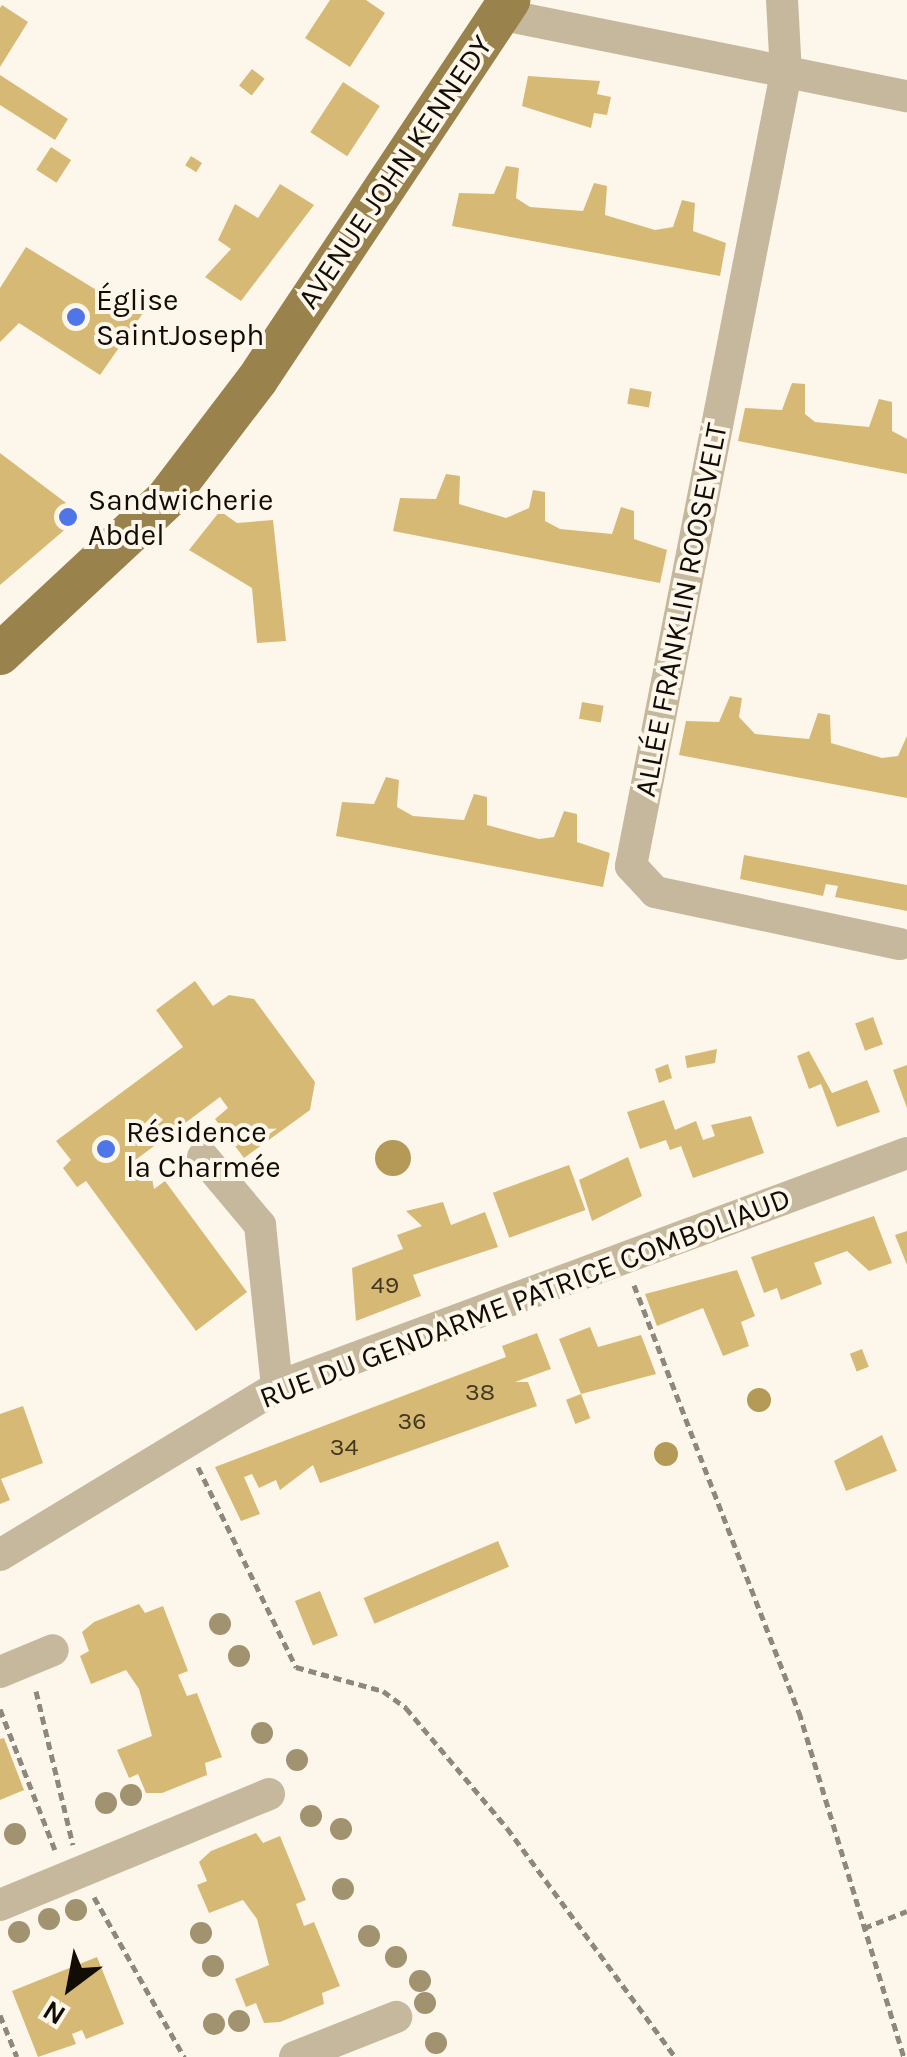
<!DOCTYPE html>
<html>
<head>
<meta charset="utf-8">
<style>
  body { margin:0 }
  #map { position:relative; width:907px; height:2057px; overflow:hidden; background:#fdf7eb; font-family:Karla,sans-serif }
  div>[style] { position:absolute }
  .water>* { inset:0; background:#b59956 }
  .round { border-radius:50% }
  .building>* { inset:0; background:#d6b975; transform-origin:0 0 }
  .path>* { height:5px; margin-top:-2.5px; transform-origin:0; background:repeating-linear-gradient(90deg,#8d877d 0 8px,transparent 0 13px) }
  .minor>* { height:32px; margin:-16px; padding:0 16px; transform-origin:16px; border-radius:16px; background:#c5b89c }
  .major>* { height:42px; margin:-21px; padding:0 21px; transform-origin:21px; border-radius:21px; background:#99824c }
  .trees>* { width:22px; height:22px; margin:-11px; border-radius:50%; background:#a19370 }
  .dots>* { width:28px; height:28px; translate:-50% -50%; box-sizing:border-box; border:5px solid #fdf7eb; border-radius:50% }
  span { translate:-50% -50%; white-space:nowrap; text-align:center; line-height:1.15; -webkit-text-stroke:8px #fdf7eb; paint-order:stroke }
  .number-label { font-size:25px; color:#433820 }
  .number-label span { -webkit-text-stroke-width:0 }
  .street-label { font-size:30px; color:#120d04 }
  .poi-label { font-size:30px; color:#120d04 }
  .left { translate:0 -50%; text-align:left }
  .north { position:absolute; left:20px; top:1937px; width:100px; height:100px; -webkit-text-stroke:8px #fdf7eb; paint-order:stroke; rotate:212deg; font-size:28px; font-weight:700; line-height:40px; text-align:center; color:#120d04 }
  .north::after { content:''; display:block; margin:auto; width:35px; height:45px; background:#120d04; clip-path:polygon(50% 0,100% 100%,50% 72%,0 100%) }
</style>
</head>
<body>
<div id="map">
  <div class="water">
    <div class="round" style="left:375px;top:1140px;width:36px;height:36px"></div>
    <div class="round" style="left:747px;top:1388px;width:24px;height:24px"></div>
    <div class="round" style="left:654px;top:1442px;width:24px;height:24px"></div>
  </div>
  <div class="building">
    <div style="clip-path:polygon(330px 0,366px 0,385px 13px,350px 67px,305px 38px)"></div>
    <div style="clip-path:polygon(2px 5px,28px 22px,0 67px,0 8px)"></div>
    <div style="left:252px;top:69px;width:16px;height:21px;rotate:38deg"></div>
    <div style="clip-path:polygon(0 75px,68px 119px,55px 140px,0 105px)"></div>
    <div style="clip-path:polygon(528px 76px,600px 81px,597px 94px,611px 97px,607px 115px,594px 113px,591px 128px,522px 106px)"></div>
    <div style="left:343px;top:82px;width:44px;height:60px;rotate:33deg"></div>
    <div style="left:51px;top:147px;width:24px;height:27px;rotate:33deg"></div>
    <div style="left:191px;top:156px;width:13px;height:11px;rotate:32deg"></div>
    <div style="clip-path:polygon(506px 166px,519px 168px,516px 198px,530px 207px,583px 211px,594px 183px,607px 186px,605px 215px,655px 230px,673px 227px,682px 200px,695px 203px,693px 231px,726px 243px,720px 276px,452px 226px,459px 193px,494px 194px)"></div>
    <div style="clip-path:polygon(280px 184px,314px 205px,241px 301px,205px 277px,231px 249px,218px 240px,235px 204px,258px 218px)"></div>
    <div style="clip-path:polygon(26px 247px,121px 305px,133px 287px,152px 300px,100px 375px,19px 323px,0 342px,0 288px)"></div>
    <div style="clip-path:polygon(792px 383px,805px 384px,805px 414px,815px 422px,869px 427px,879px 399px,892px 402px,892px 431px,907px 439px,907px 474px,738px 441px,745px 408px,782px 410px)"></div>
    <div style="left:630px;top:388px;width:22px;height:16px;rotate:10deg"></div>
    <div style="clip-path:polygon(0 453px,82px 515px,0 585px)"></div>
    <div style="clip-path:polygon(446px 474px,460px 476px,459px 504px,506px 518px,529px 508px,533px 490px,545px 492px,545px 521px,560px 529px,612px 534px,621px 507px,634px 511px,634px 539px,667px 550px,660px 583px,393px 531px,400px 498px,436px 499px)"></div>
    <div style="clip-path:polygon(220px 511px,237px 523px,273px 520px,286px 641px,257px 643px,252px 588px,189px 550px)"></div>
    <div style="clip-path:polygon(730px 696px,742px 698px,739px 717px,755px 734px,809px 739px,818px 713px,830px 715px,831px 743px,882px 758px,898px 756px,907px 736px,907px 798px,679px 755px,686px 721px,719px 722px)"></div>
    <div style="left:582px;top:702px;width:22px;height:17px;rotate:10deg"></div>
    <div style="clip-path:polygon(386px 777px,399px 780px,397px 807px,413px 816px,464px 820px,474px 794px,487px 797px,487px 825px,539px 839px,554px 837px,564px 811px,577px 814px,577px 842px,610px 853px,603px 887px,336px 836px,342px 802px,374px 804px)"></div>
    <div style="clip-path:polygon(744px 855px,907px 885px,907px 911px,835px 897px,838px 886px,826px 884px,823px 896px,740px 879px)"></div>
    <div style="clip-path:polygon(195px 981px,213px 1006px,229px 995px,254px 999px,315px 1082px,310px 1110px,244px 1158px,215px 1119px,228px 1108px,220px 1097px,134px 1161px,150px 1168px,154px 1189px,165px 1181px,247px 1292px,196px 1331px,86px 1181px,77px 1187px,63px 1168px,71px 1160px,56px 1141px,183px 1047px,156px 1010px)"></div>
    <div style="left:873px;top:1017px;width:29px;height:19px;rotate:70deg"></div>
    <div style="clip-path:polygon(717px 1049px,715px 1063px,687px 1068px,685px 1056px)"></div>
    <div style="clip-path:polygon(809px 1051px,832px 1093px,867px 1080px,880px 1112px,837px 1127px,821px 1084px,809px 1089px,797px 1056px)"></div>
    <div style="clip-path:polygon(668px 1064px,672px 1078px,659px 1083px,655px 1069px)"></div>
    <div style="clip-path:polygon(907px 1065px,907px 1108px,893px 1070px)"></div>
    <div style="clip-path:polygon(664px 1100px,675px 1130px,696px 1121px,703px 1140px,715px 1136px,711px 1125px,751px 1116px,764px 1153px,693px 1178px,681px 1146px,670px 1150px,666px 1140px,640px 1149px,627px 1112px)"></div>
    <div style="clip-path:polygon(628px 1157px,642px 1196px,592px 1221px,579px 1180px)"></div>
    <div style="left:569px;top:1165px;width:48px;height:81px;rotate:70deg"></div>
    <div style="clip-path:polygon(443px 1202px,451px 1225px,485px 1212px,498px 1247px,413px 1275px,421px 1296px,356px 1321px,352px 1268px,403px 1249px,397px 1235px,422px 1226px,406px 1211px)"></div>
    <div style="clip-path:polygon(874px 1216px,892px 1263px,869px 1271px,847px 1251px,814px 1263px,822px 1284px,781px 1300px,777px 1288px,764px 1293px,751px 1257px)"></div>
    <div style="clip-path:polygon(907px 1231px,907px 1265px,895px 1235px)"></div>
    <div style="clip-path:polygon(737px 1270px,755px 1316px,741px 1322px,749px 1346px,723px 1356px,703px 1308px,657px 1326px,645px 1294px)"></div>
    <div style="clip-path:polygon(590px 1327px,598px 1347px,641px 1335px,656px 1374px,581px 1394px,559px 1339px)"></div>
    <div style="clip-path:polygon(537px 1333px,551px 1369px,515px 1382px,528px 1382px,537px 1406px,320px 1483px,313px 1465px,280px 1490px,276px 1480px,259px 1488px,252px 1474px,244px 1477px,260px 1514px,241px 1521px,215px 1467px,506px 1357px,502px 1346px)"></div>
    <div style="left:862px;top:1349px;width:19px;height:13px;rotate:69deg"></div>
    <div style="left:581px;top:1394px;width:26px;height:16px;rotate:69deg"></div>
    <div style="clip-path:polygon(23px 1406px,43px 1463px,1px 1479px,10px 1500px,0 1504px,0 1414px)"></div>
    <div style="clip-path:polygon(882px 1435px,897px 1471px,846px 1491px,834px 1461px)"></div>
    <div style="left:498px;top:1541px;width:28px;height:146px;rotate:67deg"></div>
    <div style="left:320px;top:1591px;width:48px;height:27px;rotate:68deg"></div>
    <div style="clip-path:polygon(139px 1604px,145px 1613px,163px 1606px,188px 1671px,178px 1675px,187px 1696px,197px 1693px,222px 1757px,205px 1763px,207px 1775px,162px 1793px,146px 1793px,138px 1774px,129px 1778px,117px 1750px,152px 1736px,139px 1689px,126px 1670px,91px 1684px,80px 1656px,89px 1651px,82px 1632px,94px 1622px)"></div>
    <div style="clip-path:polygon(4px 1738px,24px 1790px,0 1800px,0 1739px)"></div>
    <div style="clip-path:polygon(256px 1833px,263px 1843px,280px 1836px,306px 1900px,296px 1904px,304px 1926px,314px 1922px,340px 1986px,322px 1993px,324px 2004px,280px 2022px,264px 2023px,256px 2003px,246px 2007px,235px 1979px,269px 1965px,257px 1919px,243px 1900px,209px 1913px,197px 1885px,207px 1881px,199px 1862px,211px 1851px)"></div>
    <div style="clip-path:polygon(97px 1957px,124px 2024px,86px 2039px,82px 2030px,72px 2034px,76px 2044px,38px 2057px,12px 1991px)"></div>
  </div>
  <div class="path">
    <div style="left:634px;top:1285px;width:458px;rotate:68.9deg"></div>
    <div style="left:799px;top:1712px;width:361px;rotate:73.1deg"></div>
    <div style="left:198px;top:1467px;width:223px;rotate:63.9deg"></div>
    <div style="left:296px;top:1667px;width:90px;rotate:15.4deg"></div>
    <div style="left:383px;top:1691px;width:29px;rotate:36deg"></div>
    <div style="left:406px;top:1708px;width:157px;rotate:49.9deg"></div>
    <div style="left:507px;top:1828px;width:284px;rotate:53.7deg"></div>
    <div style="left:36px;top:1691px;width:158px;rotate:76.5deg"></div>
    <div style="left:0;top:1709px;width:151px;rotate:68.7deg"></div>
    <div style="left:94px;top:1897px;width:184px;rotate:60.6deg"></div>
    <div style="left:864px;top:1928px;width:46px;rotate:-21.6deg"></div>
    <div style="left:0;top:2015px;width:45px;rotate:68deg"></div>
  </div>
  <div class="minor">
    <div style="left:782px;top:0;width:73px;rotate:86.9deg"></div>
    <div style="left:786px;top:73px;width:808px;rotate:101.06deg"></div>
    <div style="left:631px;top:866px;width:35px;rotate:47deg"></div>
    <div style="left:655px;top:892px;width:250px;rotate:12deg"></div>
    <div style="left:499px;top:14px;width:416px;rotate:11.4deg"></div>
    <div style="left:203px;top:1157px;width:89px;rotate:50deg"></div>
    <div style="left:260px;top:1225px;width:163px;rotate:84deg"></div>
    <div style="left:0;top:1555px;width:324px;rotate:-31.2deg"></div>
    <div style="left:277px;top:1387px;width:672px;rotate:-20.38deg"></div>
    <div style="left:0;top:1672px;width:57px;rotate:-22.5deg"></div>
    <div style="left:0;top:1905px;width:291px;rotate:-22.4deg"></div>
    <div style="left:295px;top:2057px;width:109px;rotate:-21.6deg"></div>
  </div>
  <div class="major">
    <div style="left:0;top:654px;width:229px;rotate:-43deg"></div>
    <div style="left:167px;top:498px;width:148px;rotate:-52.7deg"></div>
    <div style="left:257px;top:380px;width:456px;rotate:-56.4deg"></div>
  </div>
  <div class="trees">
    <div style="left:220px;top:1624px"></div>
    <div style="left:239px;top:1656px"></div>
    <div style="left:262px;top:1733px"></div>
    <div style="left:297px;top:1760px"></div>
    <div style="left:131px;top:1795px"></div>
    <div style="left:106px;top:1803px"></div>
    <div style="left:311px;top:1816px"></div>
    <div style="left:341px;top:1829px"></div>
    <div style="left:15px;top:1834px"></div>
    <div style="left:343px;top:1889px"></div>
    <div style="left:76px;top:1910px"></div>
    <div style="left:49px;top:1919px"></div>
    <div style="left:19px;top:1932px"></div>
    <div style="left:201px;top:1933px"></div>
    <div style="left:369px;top:1936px"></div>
    <div style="left:396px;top:1957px"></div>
    <div style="left:213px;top:1966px"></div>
    <div style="left:420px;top:1981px"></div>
    <div style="left:425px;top:2003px"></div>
    <div style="left:239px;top:2021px"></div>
    <div style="left:214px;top:2024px"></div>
    <div style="left:436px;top:2043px"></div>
  </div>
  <div class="dots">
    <div style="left:76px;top:317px;background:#4f76e9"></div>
    <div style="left:68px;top:517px;background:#4f76e9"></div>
    <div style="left:106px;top:1149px;background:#4f76e9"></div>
  </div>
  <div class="number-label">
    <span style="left:385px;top:1285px">49</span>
    <span style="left:480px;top:1392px">38</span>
    <span style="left:412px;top:1421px">36</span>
    <span style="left:344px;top:1447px">34</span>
  </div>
  <div class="street-label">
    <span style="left:395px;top:172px;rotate:-56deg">AVENUE JOHN KENNEDY</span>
    <span style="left:681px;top:610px;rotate:-79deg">ALLÉE FRANKLIN ROOSEVELT</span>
    <span style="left:525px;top:1298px;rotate:-21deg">RUE DU GENDARME PATRICE COMBOLIAUD</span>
  </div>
  <div class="poi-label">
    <span class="left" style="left:96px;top:317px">Église<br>SaintJoseph</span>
    <span class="left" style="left:88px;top:517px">Sandwicherie<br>Abdel</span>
    <span class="left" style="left:126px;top:1149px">Résidence<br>la Charmée</span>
  </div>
  <div class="north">N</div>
</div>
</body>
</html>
